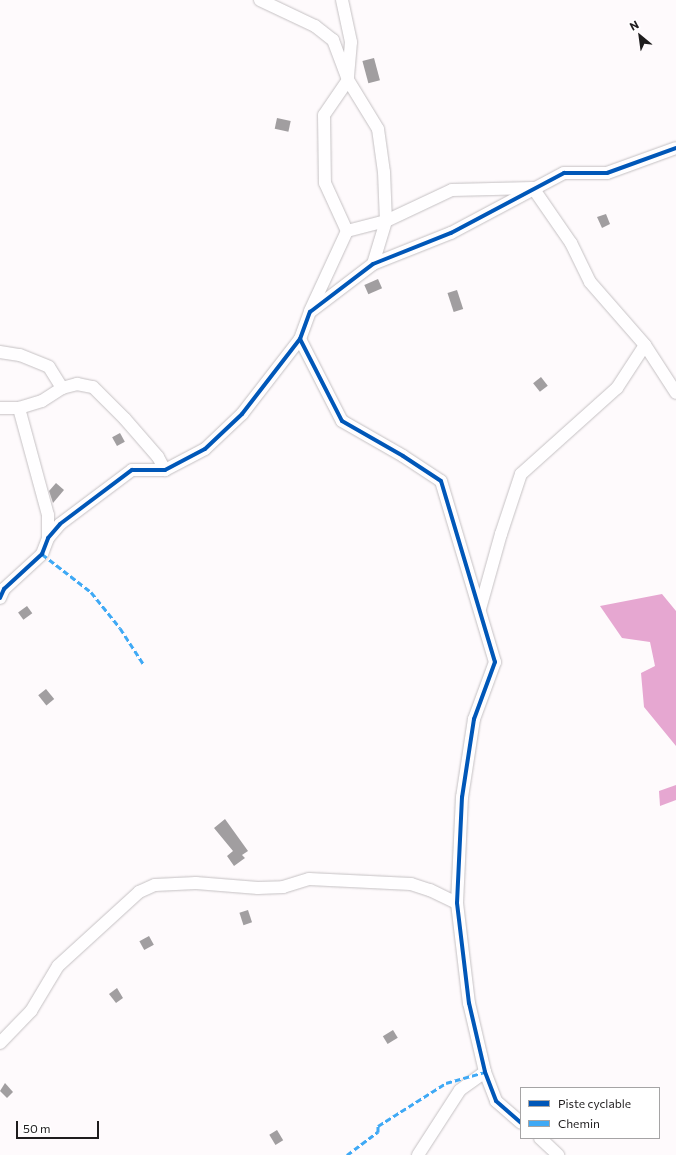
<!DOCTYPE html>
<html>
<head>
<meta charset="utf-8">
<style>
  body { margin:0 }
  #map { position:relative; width:676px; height:1155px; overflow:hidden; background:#fefafc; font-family:Commissioner,sans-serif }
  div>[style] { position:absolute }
  .water>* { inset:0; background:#e6a7d1 }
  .building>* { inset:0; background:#a19ea0; transform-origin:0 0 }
  .roads { filter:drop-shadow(0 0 1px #c5c1c3) drop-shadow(0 0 1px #c5c1c3) }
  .minor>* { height:12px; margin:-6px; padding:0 6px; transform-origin:6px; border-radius:6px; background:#fffeff }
  .quiet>* { height:3px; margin-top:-1.5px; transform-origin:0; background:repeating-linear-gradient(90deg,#3fa9f5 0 6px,transparent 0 9px) }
  .cycleway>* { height:4px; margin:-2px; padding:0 2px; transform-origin:2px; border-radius:2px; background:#0057b8 }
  span { translate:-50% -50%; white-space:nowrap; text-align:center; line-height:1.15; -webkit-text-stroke:4px #fff; paint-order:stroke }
  .legend { position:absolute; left:520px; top:1087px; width:140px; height:52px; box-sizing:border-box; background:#fff; border:1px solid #a5a4a5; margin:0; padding:5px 7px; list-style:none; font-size:12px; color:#1e1c1d }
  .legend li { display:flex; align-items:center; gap:8px; height:20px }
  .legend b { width:20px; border:1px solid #a5a4a5 }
  .north { position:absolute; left:620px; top:16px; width:40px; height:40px; -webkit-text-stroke:3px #fff; paint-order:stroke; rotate:331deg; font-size:11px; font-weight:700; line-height:16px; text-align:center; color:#1e1c1d }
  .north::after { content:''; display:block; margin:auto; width:14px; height:18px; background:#1e1c1d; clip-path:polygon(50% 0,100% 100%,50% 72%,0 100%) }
  .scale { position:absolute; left:16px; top:1121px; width:83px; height:18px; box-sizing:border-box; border:2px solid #1e1c1d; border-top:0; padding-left:5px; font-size:12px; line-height:14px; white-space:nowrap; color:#1e1c1d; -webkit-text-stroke:3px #fff; paint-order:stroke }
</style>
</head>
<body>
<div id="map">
  <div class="water">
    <div style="clip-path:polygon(662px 594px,676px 611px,676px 746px,644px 707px,641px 673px,655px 666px,650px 642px,622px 638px,600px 606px)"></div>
    <div style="clip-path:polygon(676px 785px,676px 800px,660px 806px,659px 791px)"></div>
  </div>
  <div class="building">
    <div style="left:374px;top:58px;width:23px;height:12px;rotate:75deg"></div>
    <div style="left:277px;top:118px;width:14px;height:11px;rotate:12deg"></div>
    <div style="clip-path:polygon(606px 214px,610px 224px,602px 228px,597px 217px)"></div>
    <div style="left:378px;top:279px;width:10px;height:15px;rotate:66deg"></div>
    <div style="left:457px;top:290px;width:20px;height:10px;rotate:72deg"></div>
    <div style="left:541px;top:377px;width:11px;height:10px;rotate:52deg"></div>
    <div style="left:120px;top:433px;width:10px;height:9px;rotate:61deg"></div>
    <div style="clip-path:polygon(56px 483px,64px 490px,53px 503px,49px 491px)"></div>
    <div style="left:27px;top:606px;width:9px;height:11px;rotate:54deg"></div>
    <div style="left:46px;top:689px;width:13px;height:10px;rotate:51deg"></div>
    <div style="clip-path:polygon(225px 819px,248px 851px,242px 855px,245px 858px,234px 866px,227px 856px,233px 851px,214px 828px)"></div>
    <div style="left:248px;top:910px;width:13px;height:9px;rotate:72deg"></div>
    <div style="left:149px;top:936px;width:10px;height:11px;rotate:61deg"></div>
    <div style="clip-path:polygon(117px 988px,123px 998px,116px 1003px,109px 994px)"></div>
    <div style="left:393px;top:1030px;width:9px;height:12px;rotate:58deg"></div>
    <div style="clip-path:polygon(5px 1083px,13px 1092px,7px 1098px,0 1091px)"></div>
    <div style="left:277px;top:1130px;width:12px;height:9px;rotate:59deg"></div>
  </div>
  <div class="roads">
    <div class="minor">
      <div style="left:260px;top:0;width:61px;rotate:25.3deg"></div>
      <div style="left:315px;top:26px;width:23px;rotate:38deg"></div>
      <div style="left:333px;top:40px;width:43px;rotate:69.4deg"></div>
      <div style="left:348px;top:80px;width:42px;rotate:124.4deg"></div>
      <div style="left:324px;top:115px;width:68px;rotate:89.2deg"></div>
      <div style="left:325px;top:183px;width:53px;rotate:65.4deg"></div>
      <div style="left:347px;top:231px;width:88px;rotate:114.8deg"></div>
      <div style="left:342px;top:0;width:43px;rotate:77.9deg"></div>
      <div style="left:351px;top:42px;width:38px;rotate:95deg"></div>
      <div style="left:348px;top:80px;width:57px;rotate:58.5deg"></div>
      <div style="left:378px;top:129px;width:43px;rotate:82.1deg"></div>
      <div style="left:384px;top:172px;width:49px;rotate:87.7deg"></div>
      <div style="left:386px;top:221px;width:45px;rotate:106.8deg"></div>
      <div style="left:347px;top:231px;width:40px;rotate:-14.4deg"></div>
      <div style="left:386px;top:221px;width:73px;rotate:-25.2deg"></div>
      <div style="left:452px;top:190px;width:81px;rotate:-1.4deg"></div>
      <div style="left:533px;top:188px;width:67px;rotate:55.4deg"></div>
      <div style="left:571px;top:243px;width:43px;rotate:64deg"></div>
      <div style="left:590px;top:282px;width:84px;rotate:48.9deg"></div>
      <div style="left:645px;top:345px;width:57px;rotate:57.1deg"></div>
      <div style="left:300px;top:339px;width:92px;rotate:62.9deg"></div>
      <div style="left:342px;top:421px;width:70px;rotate:29.8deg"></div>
      <div style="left:403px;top:456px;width:45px;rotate:33.3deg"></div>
      <div style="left:441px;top:481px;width:189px;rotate:73.4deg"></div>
      <div style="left:495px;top:662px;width:61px;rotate:110.2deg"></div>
      <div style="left:474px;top:719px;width:79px;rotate:98.7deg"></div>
      <div style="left:462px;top:797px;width:106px;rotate:92.7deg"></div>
      <div style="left:457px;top:903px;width:101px;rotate:83.2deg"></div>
      <div style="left:469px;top:1003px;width:71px;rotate:76.9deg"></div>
      <div style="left:485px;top:1072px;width:31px;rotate:69deg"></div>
      <div style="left:496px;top:1101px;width:33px;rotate:41deg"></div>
      <div style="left:0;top:352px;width:20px;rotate:9deg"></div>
      <div style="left:20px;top:355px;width:31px;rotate:22deg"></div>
      <div style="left:49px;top:367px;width:25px;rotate:58deg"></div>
      <div style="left:0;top:408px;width:19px"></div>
      <div style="left:48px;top:538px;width:23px;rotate:-90deg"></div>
      <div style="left:48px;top:515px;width:111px;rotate:-105.2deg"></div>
      <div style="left:19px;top:408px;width:24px;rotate:-17deg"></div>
      <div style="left:42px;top:401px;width:24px;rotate:-33deg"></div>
      <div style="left:62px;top:388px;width:16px;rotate:-15deg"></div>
      <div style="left:77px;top:384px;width:16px;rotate:11deg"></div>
      <div style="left:93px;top:387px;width:45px;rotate:45deg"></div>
      <div style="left:125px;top:419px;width:50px;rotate:49deg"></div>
      <div style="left:158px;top:457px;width:15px;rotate:62deg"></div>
      <div style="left:0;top:598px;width:10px;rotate:-66deg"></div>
      <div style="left:4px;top:589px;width:52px;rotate:-42.6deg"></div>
      <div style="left:42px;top:554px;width:17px;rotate:-69deg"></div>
      <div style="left:48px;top:538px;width:18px;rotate:-49deg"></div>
      <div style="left:60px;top:524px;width:90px;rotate:-36.9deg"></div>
      <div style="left:132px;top:470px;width:33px"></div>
      <div style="left:165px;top:470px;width:45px;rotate:-27.7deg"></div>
      <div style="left:205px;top:449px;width:51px;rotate:-43.4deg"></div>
      <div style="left:242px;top:414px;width:95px;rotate:-52.3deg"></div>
      <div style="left:300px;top:339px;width:29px;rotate:-70deg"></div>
      <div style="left:310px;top:312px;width:79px;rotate:-37.3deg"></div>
      <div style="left:373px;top:264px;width:84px;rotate:-21.7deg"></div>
      <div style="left:451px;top:233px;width:128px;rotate:-28deg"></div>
      <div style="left:564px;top:173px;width:43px"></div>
      <div style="left:607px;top:173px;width:73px;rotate:-19.9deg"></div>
      <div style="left:480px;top:609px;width:78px;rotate:-74.4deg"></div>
      <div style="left:501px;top:534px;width:63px;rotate:-71.6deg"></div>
      <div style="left:521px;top:474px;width:129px;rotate:-41.9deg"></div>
      <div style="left:617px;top:388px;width:51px;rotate:-56.9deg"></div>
      <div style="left:0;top:1043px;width:45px;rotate:-45.9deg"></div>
      <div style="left:31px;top:1011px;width:52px;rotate:-59deg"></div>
      <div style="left:58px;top:966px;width:110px;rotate:-42.4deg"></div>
      <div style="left:139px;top:892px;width:17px;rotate:-24deg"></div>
      <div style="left:155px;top:885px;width:41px;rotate:-2.8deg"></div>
      <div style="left:196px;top:883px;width:62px;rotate:4.6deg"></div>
      <div style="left:258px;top:888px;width:25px;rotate:-2deg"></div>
      <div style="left:283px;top:887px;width:27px;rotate:-17deg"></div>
      <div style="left:309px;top:879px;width:102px;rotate:2.8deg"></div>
      <div style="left:411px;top:884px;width:20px;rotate:18deg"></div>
      <div style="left:430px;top:890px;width:30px;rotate:26deg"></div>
      <div style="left:540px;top:1138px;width:25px;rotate:43deg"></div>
      <div style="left:418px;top:1155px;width:77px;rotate:-57.1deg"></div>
      <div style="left:460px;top:1090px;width:31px;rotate:-36deg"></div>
    </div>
  </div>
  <div class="quiet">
    <div style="left:42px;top:554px;width:62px;rotate:37.8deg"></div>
    <div style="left:91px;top:592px;width:46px;rotate:51.1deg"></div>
    <div style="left:120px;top:628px;width:44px;rotate:57deg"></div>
    <div style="left:347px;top:1155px;width:39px;rotate:-37deg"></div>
    <div style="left:378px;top:1132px;width:6px;rotate:-90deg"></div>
    <div style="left:378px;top:1126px;width:80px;rotate:-32.3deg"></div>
    <div style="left:446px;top:1083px;width:41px;rotate:-15.8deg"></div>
  </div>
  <div class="cycleway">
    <div style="left:300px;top:339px;width:92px;rotate:62.9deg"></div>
    <div style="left:342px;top:421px;width:70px;rotate:29.8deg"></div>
    <div style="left:403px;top:456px;width:45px;rotate:33.3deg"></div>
    <div style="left:441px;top:481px;width:189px;rotate:73.4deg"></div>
    <div style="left:495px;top:662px;width:61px;rotate:110.2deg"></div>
    <div style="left:474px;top:719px;width:79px;rotate:98.7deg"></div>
    <div style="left:462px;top:797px;width:106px;rotate:92.7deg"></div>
    <div style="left:457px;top:903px;width:101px;rotate:83.2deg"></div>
    <div style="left:469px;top:1003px;width:71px;rotate:76.9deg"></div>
    <div style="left:485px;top:1072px;width:31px;rotate:69deg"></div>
    <div style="left:496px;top:1101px;width:33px;rotate:41deg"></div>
    <div style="left:0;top:598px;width:10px;rotate:-66deg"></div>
    <div style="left:4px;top:589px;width:52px;rotate:-42.6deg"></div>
    <div style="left:42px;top:554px;width:17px;rotate:-69deg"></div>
    <div style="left:48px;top:538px;width:18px;rotate:-49deg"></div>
    <div style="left:60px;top:524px;width:90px;rotate:-36.9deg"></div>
    <div style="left:132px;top:470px;width:33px"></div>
    <div style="left:165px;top:470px;width:45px;rotate:-27.7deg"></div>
    <div style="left:205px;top:449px;width:51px;rotate:-43.4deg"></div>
    <div style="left:242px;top:414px;width:95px;rotate:-52.3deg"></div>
    <div style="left:300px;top:339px;width:29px;rotate:-70deg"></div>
    <div style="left:310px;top:312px;width:79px;rotate:-37.3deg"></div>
    <div style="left:373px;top:264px;width:84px;rotate:-21.7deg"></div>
    <div style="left:451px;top:233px;width:128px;rotate:-28deg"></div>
    <div style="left:564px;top:173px;width:43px"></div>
    <div style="left:607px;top:173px;width:73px;rotate:-19.9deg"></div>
  </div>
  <ul class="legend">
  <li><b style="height:5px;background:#0057b8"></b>Piste cyclable</li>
  <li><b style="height:5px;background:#3fa9f5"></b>Chemin</li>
  </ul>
  <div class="north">N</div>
  <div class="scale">50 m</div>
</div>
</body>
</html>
